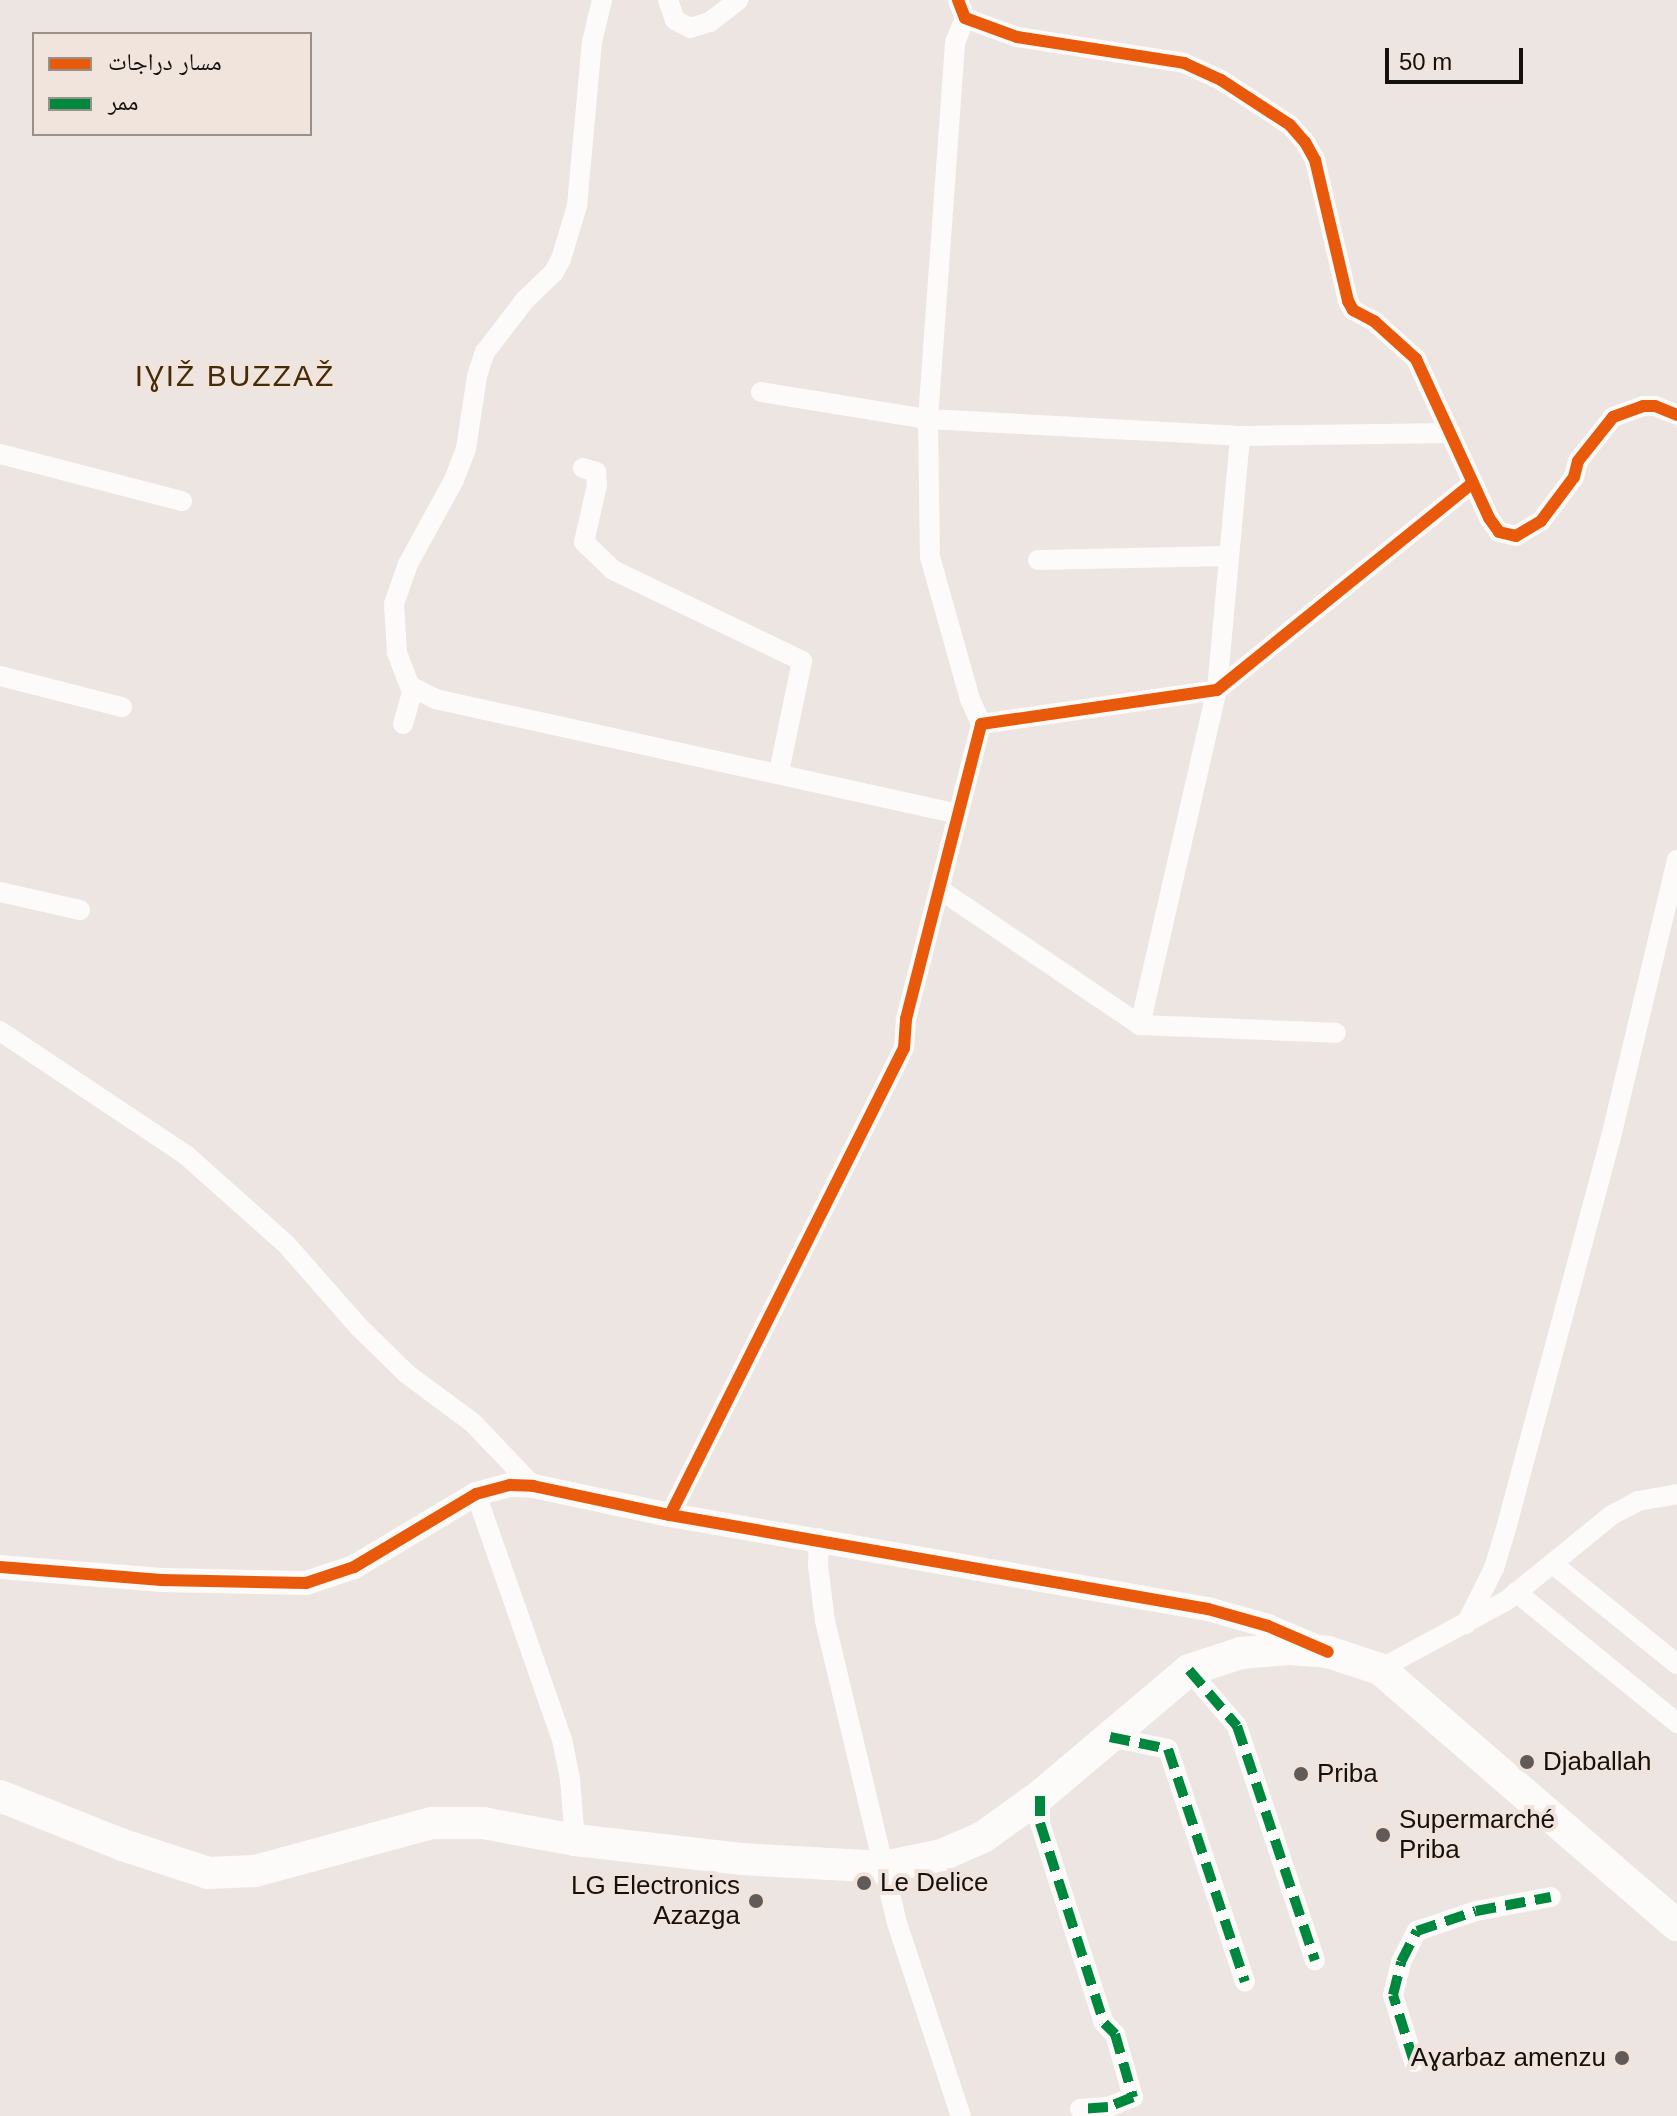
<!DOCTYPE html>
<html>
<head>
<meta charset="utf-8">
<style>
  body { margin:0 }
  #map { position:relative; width:1677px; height:2116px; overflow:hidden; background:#ece5e1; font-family:Helvetica,"Noto Naskh Arabic",sans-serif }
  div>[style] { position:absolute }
  .minor>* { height:20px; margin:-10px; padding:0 10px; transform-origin:10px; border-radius:10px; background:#fcfbfa }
  .tertiary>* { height:24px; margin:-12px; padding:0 12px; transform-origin:12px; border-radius:12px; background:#fcfbfa }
  .primary>* { height:32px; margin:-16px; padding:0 16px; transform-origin:16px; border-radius:16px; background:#fcfbfa }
  .quiet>* { height:10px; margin-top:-5px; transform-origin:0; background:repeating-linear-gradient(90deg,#00873e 0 20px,transparent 0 30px) }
  .cycleway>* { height:12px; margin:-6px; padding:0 6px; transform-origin:6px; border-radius:6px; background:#e8590c }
  .dots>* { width:22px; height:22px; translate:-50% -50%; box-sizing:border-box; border:4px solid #f0e4dd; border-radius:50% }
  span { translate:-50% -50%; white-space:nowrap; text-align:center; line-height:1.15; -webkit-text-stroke:8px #f0e4dd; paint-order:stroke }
  .poi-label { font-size:26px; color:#15110f }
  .left { translate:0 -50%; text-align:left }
  .right { translate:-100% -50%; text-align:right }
  .quarter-label { font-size:30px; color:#452b09; letter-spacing:2px }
  .legend { position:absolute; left:32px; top:32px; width:280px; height:104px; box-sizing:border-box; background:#f0e4dd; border:2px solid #98908b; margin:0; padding:10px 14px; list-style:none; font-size:24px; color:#15110f }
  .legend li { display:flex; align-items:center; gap:16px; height:40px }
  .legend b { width:40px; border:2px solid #98908b }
  .scale { position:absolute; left:1385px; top:48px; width:138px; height:36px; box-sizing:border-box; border:4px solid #15110f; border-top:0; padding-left:10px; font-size:24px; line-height:28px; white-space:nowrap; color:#15110f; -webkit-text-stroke:6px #f0e4dd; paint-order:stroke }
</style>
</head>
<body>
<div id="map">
  <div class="minor">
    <div style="left:668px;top:0;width:21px;rotate:71deg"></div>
    <div style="left:675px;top:20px;width:17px;rotate:28deg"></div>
    <div style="left:690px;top:28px;width:21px;rotate:-17deg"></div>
    <div style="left:710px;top:22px;width:36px;rotate:-38deg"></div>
    <div style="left:958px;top:0;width:19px;rotate:69deg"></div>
    <div style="left:965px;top:18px;width:55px;rotate:20.1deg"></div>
    <div style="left:1017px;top:37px;width:169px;rotate:8.8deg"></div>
    <div style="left:1184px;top:63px;width:41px;rotate:24.7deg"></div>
    <div style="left:1221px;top:80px;width:82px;rotate:33.1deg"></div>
    <div style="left:1290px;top:125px;width:23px;rotate:49deg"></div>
    <div style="left:1305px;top:142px;width:21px;rotate:61deg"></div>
    <div style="left:1315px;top:160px;width:145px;rotate:76.8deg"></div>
    <div style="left:1348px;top:301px;width:10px;rotate:61deg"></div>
    <div style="left:1353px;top:310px;width:24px;rotate:28deg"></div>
    <div style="left:1374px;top:321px;width:57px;rotate:42.1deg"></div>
    <div style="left:1416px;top:359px;width:175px;rotate:65.3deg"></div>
    <div style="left:1489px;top:518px;width:17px;rotate:54deg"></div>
    <div style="left:1499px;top:532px;width:17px;rotate:13deg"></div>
    <div style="left:1516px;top:536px;width:29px;rotate:-31deg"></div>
    <div style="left:1541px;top:521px;width:55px;rotate:-53.1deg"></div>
    <div style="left:1574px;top:477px;width:16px;rotate:-76deg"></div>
    <div style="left:1578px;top:461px;width:56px;rotate:-51.5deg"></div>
    <div style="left:1613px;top:417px;width:32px;rotate:-20deg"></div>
    <div style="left:1643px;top:406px;width:12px"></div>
    <div style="left:1655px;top:406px;width:24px;rotate:22deg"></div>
    <div style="left:965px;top:18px;width:27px;rotate:112deg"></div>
    <div style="left:955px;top:43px;width:377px;rotate:94.1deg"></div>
    <div style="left:928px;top:419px;width:138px;rotate:89.2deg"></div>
    <div style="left:930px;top:557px;width:148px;rotate:74.3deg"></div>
    <div style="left:970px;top:699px;width:27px;rotate:66deg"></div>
    <div style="left:761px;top:392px;width:169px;rotate:9.2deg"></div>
    <div style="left:928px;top:419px;width:312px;rotate:3.1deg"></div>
    <div style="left:1240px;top:436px;width:211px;rotate:-0.8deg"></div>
    <div style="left:0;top:454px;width:188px;rotate:14.5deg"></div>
    <div style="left:583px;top:468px;width:14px;rotate:17deg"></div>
    <div style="left:596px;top:472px;width:13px;rotate:86deg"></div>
    <div style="left:597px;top:485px;width:58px;rotate:102.8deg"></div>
    <div style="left:584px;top:542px;width:40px;rotate:44deg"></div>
    <div style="left:613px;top:570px;width:210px;rotate:25.7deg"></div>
    <div style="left:802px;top:661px;width:113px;rotate:101.7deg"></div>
    <div style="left:1038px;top:560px;width:189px;rotate:-1.2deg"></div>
    <div style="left:0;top:676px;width:126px;rotate:14.3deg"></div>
    <div style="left:410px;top:686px;width:28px;rotate:27deg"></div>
    <div style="left:435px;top:699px;width:536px;rotate:12.38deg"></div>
    <div style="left:403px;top:724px;width:33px;rotate:-74deg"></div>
    <div style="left:412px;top:692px;width:42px;rotate:-111deg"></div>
    <div style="left:397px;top:653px;width:49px;rotate:-93.5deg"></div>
    <div style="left:394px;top:604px;width:42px;rotate:-70.7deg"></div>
    <div style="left:408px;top:564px;width:96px;rotate:-61.3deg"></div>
    <div style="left:454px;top:480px;width:33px;rotate:-69deg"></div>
    <div style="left:466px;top:449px;width:74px;rotate:-81.4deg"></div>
    <div style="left:477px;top:376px;width:25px;rotate:-72deg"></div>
    <div style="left:485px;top:352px;width:66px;rotate:-52.4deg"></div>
    <div style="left:525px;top:300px;width:40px;rotate:-44deg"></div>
    <div style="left:554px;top:272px;width:15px;rotate:-62deg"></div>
    <div style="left:561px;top:259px;width:55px;rotate:-73.2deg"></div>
    <div style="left:577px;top:206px;width:165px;rotate:-84.8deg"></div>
    <div style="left:592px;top:42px;width:43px;rotate:-76.6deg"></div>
    <div style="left:939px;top:889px;width:243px;rotate:34.1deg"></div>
    <div style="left:1140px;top:1025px;width:196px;rotate:2.3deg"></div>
    <div style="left:0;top:892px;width:82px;rotate:12.7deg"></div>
    <div style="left:1140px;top:1025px;width:344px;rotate:-77.1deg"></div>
    <div style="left:1217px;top:690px;width:255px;rotate:-84.8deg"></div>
    <div style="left:0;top:1031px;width:224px;rotate:33.7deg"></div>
    <div style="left:186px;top:1155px;width:134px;rotate:41.7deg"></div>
    <div style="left:286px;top:1244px;width:111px;rotate:48.7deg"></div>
    <div style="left:359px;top:1327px;width:67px;rotate:44.4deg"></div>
    <div style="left:407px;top:1374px;width:82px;rotate:36.6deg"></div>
    <div style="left:473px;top:1423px;width:87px;rotate:46.4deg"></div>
    <div style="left:476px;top:1494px;width:260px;rotate:70.7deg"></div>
    <div style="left:562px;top:1739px;width:41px;rotate:78.7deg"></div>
    <div style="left:570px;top:1779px;width:61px;rotate:85.3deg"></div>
    <div style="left:670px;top:1515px;width:522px;rotate:-63.39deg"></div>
    <div style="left:904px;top:1048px;width:29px;rotate:-86deg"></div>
    <div style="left:906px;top:1019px;width:304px;rotate:-75.7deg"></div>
    <div style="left:981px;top:724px;width:238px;rotate:-8.2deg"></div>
    <div style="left:1217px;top:690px;width:329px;rotate:-39deg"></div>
    <div style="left:819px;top:1538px;width:28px;rotate:92deg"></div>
    <div style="left:818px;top:1566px;width:55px;rotate:82.7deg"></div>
    <div style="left:825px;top:1621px;width:307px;rotate:76.6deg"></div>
    <div style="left:896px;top:1920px;width:206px;rotate:71.7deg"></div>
    <div style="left:1553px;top:1564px;width:159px;rotate:38.9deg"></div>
    <div style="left:1516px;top:1592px;width:208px;rotate:39.1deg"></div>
    <div style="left:1466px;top:1624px;width:63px;rotate:-63.4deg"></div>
    <div style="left:1494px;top:1568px;width:34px;rotate:-73deg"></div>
    <div style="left:1504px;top:1536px;width:413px;rotate:-75deg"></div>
    <div style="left:1611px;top:1137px;width:285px;rotate:-76.6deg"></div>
    <div style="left:1380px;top:1669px;width:143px;rotate:-28.4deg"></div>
    <div style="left:1506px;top:1601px;width:136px;rotate:-39.1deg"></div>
    <div style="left:1612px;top:1515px;width:30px;rotate:-28deg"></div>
    <div style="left:1638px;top:1501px;width:40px;rotate:-10deg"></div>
    <div style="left:1189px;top:1670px;width:74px;rotate:49.4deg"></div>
    <div style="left:1237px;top:1726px;width:247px;rotate:71.6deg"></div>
    <div style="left:1110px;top:1737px;width:59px;rotate:11.7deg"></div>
    <div style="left:1168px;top:1749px;width:245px;rotate:71.7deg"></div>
    <div style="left:1040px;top:1796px;width:27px;rotate:90deg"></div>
    <div style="left:1040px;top:1823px;width:210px;rotate:72.3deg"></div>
    <div style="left:1104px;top:2023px;width:16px;rotate:45deg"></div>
    <div style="left:1115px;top:2034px;width:66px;rotate:74.1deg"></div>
    <div style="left:1133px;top:2097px;width:27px;rotate:158deg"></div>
    <div style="left:1108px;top:2107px;width:28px;rotate:176deg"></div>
    <div style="left:1414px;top:2062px;width:70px;rotate:-107.4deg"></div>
    <div style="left:1393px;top:1995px;width:34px;rotate:-76deg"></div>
    <div style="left:1401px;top:1962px;width:35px;rotate:-63deg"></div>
    <div style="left:1417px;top:1931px;width:62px;rotate:-18.7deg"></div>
    <div style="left:1476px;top:1911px;width:76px;rotate:-10.6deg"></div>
  </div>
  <div class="tertiary">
    <div style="left:0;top:1567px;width:162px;rotate:4.6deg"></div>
    <div style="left:161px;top:1580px;width:145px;rotate:1.2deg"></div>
    <div style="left:306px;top:1583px;width:51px;rotate:-18.4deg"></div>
    <div style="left:354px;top:1567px;width:142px;rotate:-30.9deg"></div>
    <div style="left:476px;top:1494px;width:35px;rotate:-15deg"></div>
    <div style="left:510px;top:1485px;width:23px;rotate:2deg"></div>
    <div style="left:533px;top:1486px;width:140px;rotate:12deg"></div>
    <div style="left:670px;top:1515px;width:546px;rotate:9.91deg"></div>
    <div style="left:1208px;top:1609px;width:62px;rotate:15.8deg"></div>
    <div style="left:1268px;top:1626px;width:51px;rotate:23.1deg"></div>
  </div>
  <div class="primary">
    <div style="left:0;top:1796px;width:132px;rotate:21.7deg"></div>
    <div style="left:123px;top:1845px;width:89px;rotate:18.2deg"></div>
    <div style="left:208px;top:1873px;width:47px;rotate:-2.4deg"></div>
    <div style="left:255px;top:1871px;width:183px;rotate:-15.2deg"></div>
    <div style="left:432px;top:1823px;width:51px"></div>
    <div style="left:483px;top:1823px;width:94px;rotate:10.5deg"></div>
    <div style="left:575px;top:1840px;width:167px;rotate:6.5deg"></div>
    <div style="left:741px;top:1859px;width:143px;rotate:3.2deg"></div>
    <div style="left:884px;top:1867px;width:59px;rotate:-11.7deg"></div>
    <div style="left:942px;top:1855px;width:45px;rotate:-23.7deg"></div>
    <div style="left:983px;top:1837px;width:70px;rotate:-35.7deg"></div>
    <div style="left:1040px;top:1796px;width:195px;rotate:-40.2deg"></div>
    <div style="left:1189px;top:1670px;width:55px;rotate:-18.1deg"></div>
    <div style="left:1241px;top:1653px;width:48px;rotate:-4.8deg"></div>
    <div style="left:1289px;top:1649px;width:39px;rotate:4deg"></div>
    <div style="left:1328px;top:1652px;width:55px;rotate:18.1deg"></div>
    <div style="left:1380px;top:1669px;width:392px;rotate:40.8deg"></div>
  </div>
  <div class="quiet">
    <div style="left:1189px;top:1670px;width:74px;rotate:49.4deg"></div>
    <div style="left:1237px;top:1726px;width:247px;rotate:71.6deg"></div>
    <div style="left:1110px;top:1737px;width:59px;rotate:11.7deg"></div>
    <div style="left:1168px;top:1749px;width:245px;rotate:71.7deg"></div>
    <div style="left:1040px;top:1796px;width:27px;rotate:90deg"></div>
    <div style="left:1040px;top:1823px;width:210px;rotate:72.3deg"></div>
    <div style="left:1104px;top:2023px;width:16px;rotate:45deg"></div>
    <div style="left:1115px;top:2034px;width:66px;rotate:74.1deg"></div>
    <div style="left:1133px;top:2097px;width:27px;rotate:158deg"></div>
    <div style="left:1108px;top:2107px;width:28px;rotate:176deg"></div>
    <div style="left:1414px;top:2062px;width:70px;rotate:-107.4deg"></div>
    <div style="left:1393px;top:1995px;width:34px;rotate:-76deg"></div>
    <div style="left:1401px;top:1962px;width:35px;rotate:-63deg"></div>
    <div style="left:1417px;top:1931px;width:62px;rotate:-18.7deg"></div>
    <div style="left:1476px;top:1911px;width:76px;rotate:-10.6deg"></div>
  </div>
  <div class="cycleway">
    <div style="left:958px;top:0;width:19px;rotate:69deg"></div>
    <div style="left:965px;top:18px;width:55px;rotate:20.1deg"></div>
    <div style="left:1017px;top:37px;width:169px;rotate:8.8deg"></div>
    <div style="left:1184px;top:63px;width:41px;rotate:24.7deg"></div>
    <div style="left:1221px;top:80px;width:82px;rotate:33.1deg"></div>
    <div style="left:1290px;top:125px;width:23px;rotate:49deg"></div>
    <div style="left:1305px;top:142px;width:21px;rotate:61deg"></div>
    <div style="left:1315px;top:160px;width:145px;rotate:76.8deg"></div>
    <div style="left:1348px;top:301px;width:10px;rotate:61deg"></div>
    <div style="left:1353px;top:310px;width:24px;rotate:28deg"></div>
    <div style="left:1374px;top:321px;width:57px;rotate:42.1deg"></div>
    <div style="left:1416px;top:359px;width:175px;rotate:65.3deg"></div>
    <div style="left:1489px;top:518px;width:17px;rotate:54deg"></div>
    <div style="left:1499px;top:532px;width:17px;rotate:13deg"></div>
    <div style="left:1516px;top:536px;width:29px;rotate:-31deg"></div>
    <div style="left:1541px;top:521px;width:55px;rotate:-53.1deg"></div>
    <div style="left:1574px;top:477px;width:16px;rotate:-76deg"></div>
    <div style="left:1578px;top:461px;width:56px;rotate:-51.5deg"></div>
    <div style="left:1613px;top:417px;width:32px;rotate:-20deg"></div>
    <div style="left:1643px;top:406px;width:12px"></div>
    <div style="left:1655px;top:406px;width:24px;rotate:22deg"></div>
    <div style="left:670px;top:1515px;width:522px;rotate:-63.39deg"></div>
    <div style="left:904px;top:1048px;width:29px;rotate:-86deg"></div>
    <div style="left:906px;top:1019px;width:304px;rotate:-75.7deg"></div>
    <div style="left:981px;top:724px;width:238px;rotate:-8.2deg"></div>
    <div style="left:1217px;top:690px;width:329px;rotate:-39deg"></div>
    <div style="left:0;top:1567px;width:162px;rotate:4.6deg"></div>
    <div style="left:161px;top:1580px;width:145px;rotate:1.2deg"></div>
    <div style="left:306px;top:1583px;width:51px;rotate:-18.4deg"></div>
    <div style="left:354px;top:1567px;width:142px;rotate:-30.9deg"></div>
    <div style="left:476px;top:1494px;width:35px;rotate:-15deg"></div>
    <div style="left:510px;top:1485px;width:23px;rotate:2deg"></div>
    <div style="left:533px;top:1486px;width:140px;rotate:12deg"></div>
    <div style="left:670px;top:1515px;width:546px;rotate:9.91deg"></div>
    <div style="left:1208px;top:1609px;width:62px;rotate:15.8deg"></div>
    <div style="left:1268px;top:1626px;width:65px;rotate:23.4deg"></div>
  </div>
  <div class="dots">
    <div style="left:1527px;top:1762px;background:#605b58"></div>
    <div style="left:1301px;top:1774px;background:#605b58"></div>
    <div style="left:1383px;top:1835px;background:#605b58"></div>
    <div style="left:864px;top:1883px;background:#605b58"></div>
    <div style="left:756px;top:1901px;background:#605b58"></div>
    <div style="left:1622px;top:2058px;background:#605b58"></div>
  </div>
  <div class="poi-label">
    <span class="left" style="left:1543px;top:1762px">Djaballah</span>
    <span class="left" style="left:1317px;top:1774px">Priba</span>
    <span class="left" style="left:1399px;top:1835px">Supermarché<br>Priba</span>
    <span class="left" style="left:880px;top:1883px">Le Delice</span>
    <span class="right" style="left:740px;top:1901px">LG Electronics<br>Azazga</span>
    <span class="right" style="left:1606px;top:2058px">Aɣarbaz amenzu</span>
  </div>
  <div class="quarter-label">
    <span style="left:235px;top:376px">IƔIŽ BUZZAŽ</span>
  </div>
  <ul class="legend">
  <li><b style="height:10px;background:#e8590c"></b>مسار دراجات</li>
  <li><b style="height:10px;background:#00873e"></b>ممر</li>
  </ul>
  <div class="scale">50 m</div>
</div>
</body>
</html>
